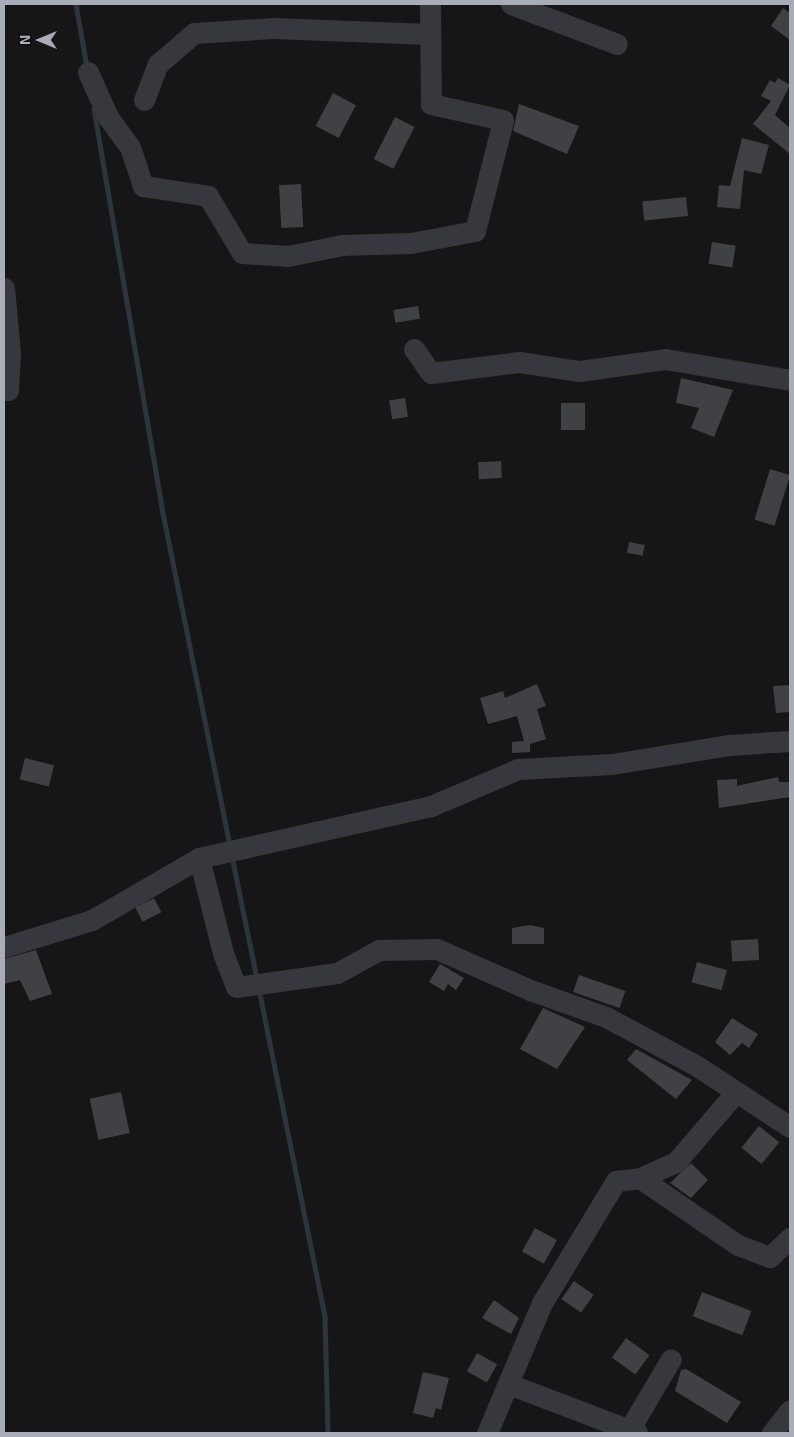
<!DOCTYPE html>
<html>
<head>
<meta charset="utf-8">
<style>
  body { margin:0 }
  #map { position:relative; width:794px; height:1437px; overflow:hidden; background:#161618; font-family:"Exo 2",sans-serif }
  div>[style] { position:absolute }
  .stream>* { height:4.5px; margin:-2.25px; padding:0 2.25px; transform-origin:2.25px; border-radius:2.25px; background:#2c353c }
  .building>* { inset:0; background:#404145; transform-origin:0 0 }
  .minor>* { height:21px; margin:-10.5px; padding:0 10.5px; transform-origin:10.5px; border-radius:10.5px; background:#37383d }
  span { translate:-50% -50%; white-space:nowrap; text-align:center; line-height:1.15; -webkit-text-stroke:4px #111113; paint-order:stroke }
  .frame { position:absolute; inset:0; border:5px solid #a8adb8; pointer-events:none }
  .north { position:absolute; left:15px; top:15px; width:50px; height:50px; -webkit-text-stroke:4px #111113; paint-order:stroke; rotate:270deg; font-size:14px; font-weight:700; line-height:20px; text-align:center; color:#a8adb8 }
  .north::after { content:''; display:block; margin:auto; width:18px; height:22px; background:#a8adb8; clip-path:polygon(50% 0,100% 100%,50% 72%,0 100%) }
</style>
</head>
<body>
<div id="map">
  <div class="stream">
    <div style="left:76px;top:4px;width:64px;rotate:80.1deg"></div>
    <div style="left:94px;top:109px;width:400px;rotate:80.3deg"></div>
    <div style="left:161px;top:503px;width:350px;rotate:78.6deg"></div>
    <div style="left:232px;top:856px;width:126px;rotate:78.5deg"></div>
    <div style="left:259px;top:989px;width:335px;rotate:78.6deg"></div>
    <div style="left:325px;top:1317px;width:116px;rotate:88.5deg"></div>
  </div>
  <div class="building">
    <div style="clip-path:polygon(783px 8px,790px 13px,790px 40px,771px 26px)"></div>
    <div style="clip-path:polygon(778px 78px,790px 85px,775px 115px,790px 128px,790px 154px,753px 124px,771px 101px,761px 96px,770px 80px,775px 83px)"></div>
    <div style="left:333px;top:93px;width:26px;height:37px;rotate:28deg"></div>
    <div style="clip-path:polygon(519px 104px,579px 126px,567px 154px,513px 131px)"></div>
    <div style="left:395px;top:117px;width:22px;height:47px;rotate:27deg"></div>
    <div style="clip-path:polygon(742px 138px,769px 145px,761px 174px,744px 170px,740px 209px,717px 207px,719px 185px,730px 186px)"></div>
    <div style="left:301px;top:184px;width:43px;height:22px;rotate:87deg"></div>
    <div style="left:686px;top:197px;width:19px;height:44px;rotate:84deg"></div>
    <div style="left:712px;top:242px;width:24px;height:22px;rotate:9deg"></div>
    <div style="left:418px;top:306px;width:13px;height:25px;rotate:81deg"></div>
    <div style="clip-path:polygon(681px 378px,733px 390px,714px 437px,691px 428px,699px 408px,676px 403px)"></div>
    <div style="left:405px;top:398px;width:19px;height:16px;rotate:81deg"></div>
    <div style="left:561px;top:403px;width:24px;height:27px"></div>
    <div style="left:501px;top:461px;width:17px;height:23px;rotate:87deg"></div>
    <div style="left:770px;top:469px;width:21px;height:53px;rotate:17deg"></div>
    <div style="left:629px;top:542px;width:16px;height:11px;rotate:11deg"></div>
    <div style="clip-path:polygon(537px 684px,546px 706px,537px 709px,546px 739px,530px 744px,530px 752px,512px 753px,512px 742px,524px 741px,517px 716px,488px 724px,480px 698px,503px 691px,505px 698px)"></div>
    <div style="clip-path:polygon(790px 685px,790px 712px,776px 713px,773px 686px)"></div>
    <div style="left:25px;top:758px;width:30px;height:22px;rotate:14deg"></div>
    <div style="clip-path:polygon(778px 777px,779px 782px,790px 782px,790px 797px,719px 808px,717px 780px,737px 779px,737px 786px)"></div>
    <div style="left:154px;top:898px;width:16px;height:21px;rotate:63deg"></div>
    <div style="clip-path:polygon(530px 925px,544px 928px,544px 944px,512px 944px,512px 928px)"></div>
    <div style="left:758px;top:939px;width:21px;height:27px;rotate:87deg"></div>
    <div style="clip-path:polygon(36px 950px,52px 994px,30px 1001px,20px 980px,4px 984px,4px 959px)"></div>
    <div style="left:697px;top:962px;width:31px;height:21px;rotate:15deg"></div>
    <div style="clip-path:polygon(440px 964px,464px 978px,456px 990px,448px 984px,444px 991px,429px 982px)"></div>
    <div style="left:579px;top:975px;width:49px;height:18px;rotate:19deg"></div>
    <div style="clip-path:polygon(543px 1008px,585px 1027px,557px 1069px,520px 1049px)"></div>
    <div style="clip-path:polygon(732px 1018px,758px 1034px,749px 1048px,742px 1043px,730px 1055px,715px 1042px)"></div>
    <div style="clip-path:polygon(636px 1049px,692px 1080px,676px 1099px,627px 1060px)"></div>
    <div style="left:121px;top:1092px;width:42px;height:32px;rotate:78deg"></div>
    <div style="left:759px;top:1126px;width:26px;height:28px;rotate:39deg"></div>
    <div style="clip-path:polygon(691px 1163px,708px 1180px,691px 1198px,670px 1183px)"></div>
    <div style="left:535px;top:1228px;width:25px;height:27px;rotate:29deg"></div>
    <div style="left:574px;top:1281px;width:24px;height:22px;rotate:35deg"></div>
    <div style="left:702px;top:1292px;width:53px;height:26px;rotate:21deg"></div>
    <div style="clip-path:polygon(494px 1300px,519px 1318px,511px 1334px,482px 1318px)"></div>
    <div style="left:626px;top:1338px;width:29px;height:24px;rotate:36deg"></div>
    <div style="left:477px;top:1353px;width:23px;height:21px;rotate:29deg"></div>
    <div style="clip-path:polygon(686px 1369px,741px 1402px,727px 1423px,675px 1391px,681px 1370px)"></div>
    <div style="clip-path:polygon(423px 1372px,449px 1378px,441px 1410px,436px 1408px,433px 1418px,413px 1413px)"></div>
  </div>
  <div class="minor">
    <div style="left:511px;top:4px;width:113px;rotate:20.7deg"></div>
    <div style="left:88px;top:72px;width:49px;rotate:66deg"></div>
    <div style="left:108px;top:117px;width:37px;rotate:54deg"></div>
    <div style="left:130px;top:147px;width:41px;rotate:71.6deg"></div>
    <div style="left:143px;top:186px;width:66px;rotate:8.7deg"></div>
    <div style="left:208px;top:196px;width:66px;rotate:59.2deg"></div>
    <div style="left:242px;top:253px;width:46px;rotate:3.7deg"></div>
    <div style="left:288px;top:256px;width:55px;rotate:-11.5deg"></div>
    <div style="left:342px;top:245px;width:69px;rotate:-1.7deg"></div>
    <div style="left:411px;top:243px;width:65px;rotate:-10.6deg"></div>
    <div style="left:475px;top:231px;width:114px;rotate:-75.8deg"></div>
    <div style="left:503px;top:120px;width:74px;rotate:-167.5deg"></div>
    <div style="left:431px;top:104px;width:100px;rotate:-90.6deg"></div>
    <div style="left:144px;top:100px;width:39px;rotate:-69deg"></div>
    <div style="left:158px;top:64px;width:48px;rotate:-40.7deg"></div>
    <div style="left:194px;top:33px;width:79px;rotate:-3.6deg"></div>
    <div style="left:273px;top:28px;width:156px;rotate:2.2deg"></div>
    <div style="left:4px;top:288px;width:65px;rotate:84.7deg"></div>
    <div style="left:10px;top:353px;width:37px;rotate:93deg"></div>
    <div style="left:8px;top:390px;width:4px;rotate:-166deg"></div>
    <div style="left:414px;top:349px;width:29px;rotate:55deg"></div>
    <div style="left:431px;top:373px;width:89px;rotate:-7.1deg"></div>
    <div style="left:519px;top:362px;width:61px;rotate:8.5deg"></div>
    <div style="left:579px;top:371px;width:87px;rotate:-7.9deg"></div>
    <div style="left:665px;top:359px;width:127px;rotate:9.5deg"></div>
    <div style="left:199px;top:858px;width:98px;rotate:75.8deg"></div>
    <div style="left:223px;top:953px;width:36px;rotate:69deg"></div>
    <div style="left:236px;top:987px;width:102px;rotate:-7.9deg"></div>
    <div style="left:337px;top:973px;width:48px;rotate:-28.7deg"></div>
    <div style="left:379px;top:950px;width:58px;rotate:-1deg"></div>
    <div style="left:437px;top:949px;width:102px;rotate:23.8deg"></div>
    <div style="left:530px;top:990px;width:81px;rotate:19.6deg"></div>
    <div style="left:606px;top:1017px;width:103px;rotate:28.3deg"></div>
    <div style="left:697px;top:1066px;width:111px;rotate:33.3deg"></div>
    <div style="left:4px;top:947px;width:92px;rotate:-17.1deg"></div>
    <div style="left:92px;top:920px;width:124px;rotate:-30.1deg"></div>
    <div style="left:199px;top:858px;width:238px;rotate:-12.6deg"></div>
    <div style="left:431px;top:806px;width:95px;rotate:-23deg"></div>
    <div style="left:518px;top:769px;width:94px;rotate:-3deg"></div>
    <div style="left:612px;top:764px;width:119px;rotate:-9.2deg"></div>
    <div style="left:729px;top:745px;width:61px;rotate:-3.8deg"></div>
    <div style="left:640px;top:1178px;width:119px;rotate:34.4deg"></div>
    <div style="left:738px;top:1245px;width:34px;rotate:21deg"></div>
    <div style="left:770px;top:1257px;width:28px;rotate:-44deg"></div>
    <div style="left:509px;top:1384px;width:137px;rotate:20.9deg"></div>
    <div style="left:629px;top:1430px;width:82px;rotate:-59.4deg"></div>
    <div style="left:487px;top:1433px;width:141px;rotate:-67.1deg"></div>
    <div style="left:542px;top:1303px;width:143px;rotate:-58.8deg"></div>
    <div style="left:616px;top:1181px;width:24px;rotate:-7deg"></div>
    <div style="left:640px;top:1178px;width:39px;rotate:-24deg"></div>
    <div style="left:676px;top:1162px;width:92px;rotate:-49.4deg"></div>
    <div style="left:772px;top:1433px;width:29px;rotate:-52deg"></div>
  </div>
  <div class="frame"></div>
  <div class="north">N</div>
</div>
</body>
</html>
